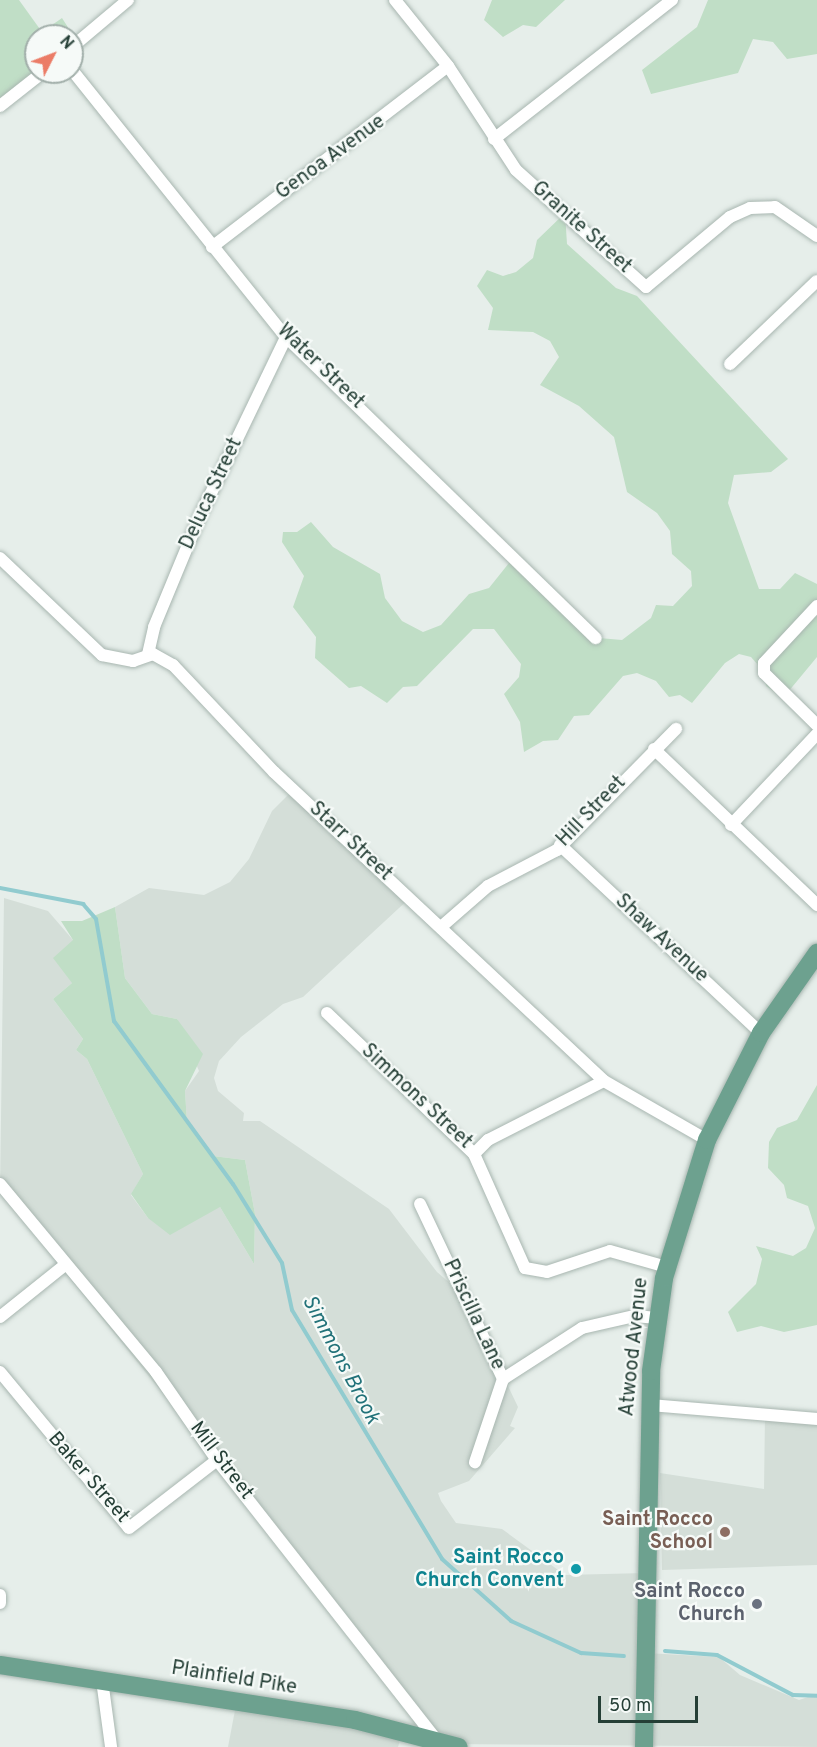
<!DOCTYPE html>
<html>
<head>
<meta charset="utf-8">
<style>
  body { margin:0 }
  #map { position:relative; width:817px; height:1747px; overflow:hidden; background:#e6eeea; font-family:Overpass,sans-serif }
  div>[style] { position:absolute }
  .built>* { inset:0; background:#d4ded8 }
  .green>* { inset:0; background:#c0dec6 }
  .stream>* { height:4px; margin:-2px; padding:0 2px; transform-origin:2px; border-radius:2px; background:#91cbcf }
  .roads { filter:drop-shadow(0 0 2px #a8b6b0) drop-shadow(0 0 2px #a8b6b0) }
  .minor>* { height:12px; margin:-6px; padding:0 6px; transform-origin:6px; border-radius:6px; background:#fff }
  .primary>* { height:18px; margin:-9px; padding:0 9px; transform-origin:9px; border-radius:9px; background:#6da18f }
  .dots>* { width:16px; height:16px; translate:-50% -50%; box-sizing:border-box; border:3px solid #f6faf8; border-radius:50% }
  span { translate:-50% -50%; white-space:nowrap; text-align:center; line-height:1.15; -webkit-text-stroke:4.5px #f6faf8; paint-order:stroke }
  .street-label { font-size:20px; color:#253f36 }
  .education-label { font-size:20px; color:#785e54; font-weight:700 }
  .right { translate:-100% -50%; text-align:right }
  .culture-label { font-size:20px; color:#0d838f; font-weight:700 }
  .worship-label { font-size:20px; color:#5b616d; font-weight:700 }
  .water-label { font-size:21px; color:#227279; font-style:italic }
  .north { position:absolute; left:24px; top:24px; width:60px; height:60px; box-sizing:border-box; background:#f6faf8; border:2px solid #a2afaa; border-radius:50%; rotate:48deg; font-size:16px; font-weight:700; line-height:24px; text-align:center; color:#253f36 }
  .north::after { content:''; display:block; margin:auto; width:21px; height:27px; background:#eb7c67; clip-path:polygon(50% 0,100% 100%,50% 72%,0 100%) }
  .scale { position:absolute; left:598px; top:1696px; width:100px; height:27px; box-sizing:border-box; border:3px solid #253f36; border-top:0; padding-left:8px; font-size:18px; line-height:21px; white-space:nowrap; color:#253f36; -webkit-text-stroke:4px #f6faf8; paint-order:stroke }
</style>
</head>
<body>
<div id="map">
  <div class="built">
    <div style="clip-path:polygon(293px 790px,412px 896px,303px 997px,283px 1004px,241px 1037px,219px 1061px,214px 1078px,218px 1091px,244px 1113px,243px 1121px,260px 1121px,389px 1209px,437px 1272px,465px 1296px,518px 1407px,510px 1426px,515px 1428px,469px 1481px,438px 1493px,441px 1501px,456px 1523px,502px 1529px,565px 1575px,645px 1573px,646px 1653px,719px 1657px,740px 1675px,799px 1700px,817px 1694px,817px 1747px,446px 1744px,0 1192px,4px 898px,48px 911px,73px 940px,72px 983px,53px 999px,83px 1039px,76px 1050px,87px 1059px,143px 1174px,131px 1195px,148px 1218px,220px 1207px,254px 1264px,255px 1214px,245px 1160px,213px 1156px,187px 1122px,185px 1091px,199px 1071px,177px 1019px,152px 1014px,125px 978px,115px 907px,149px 888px,204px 895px,230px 882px,249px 859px,272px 811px)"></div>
    <div style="clip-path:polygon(765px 1414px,817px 1423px,817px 1565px,662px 1570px,660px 1473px,764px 1489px)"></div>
    <div style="clip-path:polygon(236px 1705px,332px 1716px,400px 1740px,398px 1747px,228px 1747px)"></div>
  </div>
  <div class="green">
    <div style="clip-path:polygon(0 0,19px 0,42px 32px,62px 18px,78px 43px,72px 48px,72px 36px,36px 36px,36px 72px,0 106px)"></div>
    <div style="clip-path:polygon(492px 0,565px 0,536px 27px,523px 25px,503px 37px,484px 20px)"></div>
    <div style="clip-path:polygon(708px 0,817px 0,817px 54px,787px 59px,773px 42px,753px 39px,738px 73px,651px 94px,642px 70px,697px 27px)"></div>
    <div style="clip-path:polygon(565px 213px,567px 244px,616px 288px,637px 296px,788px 459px,771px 472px,734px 475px,728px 503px,759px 589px,780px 589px,795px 573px,817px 584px,817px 657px,783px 698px,766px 686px,764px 672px,751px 657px,739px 654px,725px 663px,692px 703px,680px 695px,669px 697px,656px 681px,637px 673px,623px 676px,589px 715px,574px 716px,558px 740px,543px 741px,524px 752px,520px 722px,504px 694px,519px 677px,521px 664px,494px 629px,473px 629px,417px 686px,403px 687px,387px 703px,361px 686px,349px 688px,315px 658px,316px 637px,293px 607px,304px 576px,282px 542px,283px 532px,297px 532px,311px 522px,333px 547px,380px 574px,385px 598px,402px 621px,423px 632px,441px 625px,469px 594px,489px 588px,513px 558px,599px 638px,622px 640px,651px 618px,656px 605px,673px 606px,692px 586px,691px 571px,672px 554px,670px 531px,657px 513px,627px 492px,614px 437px,579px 406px,540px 385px,559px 357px,550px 341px,533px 332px,488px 330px,493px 308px,477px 286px,487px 270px,503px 276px,516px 272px,533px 258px,537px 240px)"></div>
    <div style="clip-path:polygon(115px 907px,125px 978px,152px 1014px,177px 1019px,203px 1054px,185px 1091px,187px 1122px,213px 1156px,245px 1160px,255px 1214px,254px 1264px,220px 1207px,170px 1235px,148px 1218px,131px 1194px,143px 1174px,87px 1059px,76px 1050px,83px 1039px,53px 999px,72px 983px,53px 958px,73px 940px,61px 921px,82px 921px)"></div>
    <div style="clip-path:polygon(817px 1085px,817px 1325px,784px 1332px,761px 1326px,737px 1332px,728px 1312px,756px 1284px,762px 1259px,756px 1246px,793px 1256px,806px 1248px,815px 1228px,808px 1206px,787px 1198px,784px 1185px,768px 1168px,769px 1142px,777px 1128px,797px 1120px)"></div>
  </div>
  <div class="stream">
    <div style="left:0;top:888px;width:85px;rotate:10.9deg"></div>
    <div style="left:83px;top:904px;width:20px;rotate:49deg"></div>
    <div style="left:96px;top:919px;width:104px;rotate:80deg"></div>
    <div style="left:114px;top:1021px;width:202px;rotate:53.9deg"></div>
    <div style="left:233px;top:1184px;width:93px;rotate:58.2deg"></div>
    <div style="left:282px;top:1263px;width:48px;rotate:78deg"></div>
    <div style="left:292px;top:1310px;width:291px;rotate:58.9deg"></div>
    <div style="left:442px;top:1559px;width:93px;rotate:41.9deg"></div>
    <div style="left:511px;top:1621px;width:77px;rotate:24.6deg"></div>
    <div style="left:581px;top:1653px;width:43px;rotate:4deg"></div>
    <div style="left:665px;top:1651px;width:52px;rotate:4.4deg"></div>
    <div style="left:717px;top:1655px;width:86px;rotate:27.8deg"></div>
    <div style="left:793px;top:1695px;width:24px;rotate:2deg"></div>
  </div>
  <div class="roads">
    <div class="minor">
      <div style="left:395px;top:0;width:85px;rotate:51.2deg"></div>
      <div style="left:448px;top:66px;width:124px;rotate:56.8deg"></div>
      <div style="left:516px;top:170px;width:175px;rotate:42deg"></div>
      <div style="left:646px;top:287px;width:109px;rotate:-39.8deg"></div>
      <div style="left:730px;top:217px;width:22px;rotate:-24deg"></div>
      <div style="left:750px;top:208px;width:25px;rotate:-2deg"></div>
      <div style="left:775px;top:207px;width:51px;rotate:34.6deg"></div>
      <div style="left:72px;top:47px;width:73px;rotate:-40deg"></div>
      <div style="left:72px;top:70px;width:342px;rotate:51.3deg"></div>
      <div style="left:286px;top:337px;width:432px;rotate:44.2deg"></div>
      <div style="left:0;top:106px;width:55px;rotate:-38.3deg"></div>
      <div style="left:494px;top:139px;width:226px;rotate:-38deg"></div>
      <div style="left:212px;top:247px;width:297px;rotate:-37.5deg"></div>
      <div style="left:730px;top:364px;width:120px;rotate:-43.7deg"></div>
      <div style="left:0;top:558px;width:141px;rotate:43.6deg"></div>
      <div style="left:102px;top:655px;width:32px;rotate:11deg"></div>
      <div style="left:133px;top:661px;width:21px;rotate:-19deg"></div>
      <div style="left:153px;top:654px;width:23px;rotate:29deg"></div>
      <div style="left:173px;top:665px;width:147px;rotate:46.7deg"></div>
      <div style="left:274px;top:772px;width:452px;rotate:43.1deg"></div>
      <div style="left:604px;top:1081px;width:119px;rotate:29.8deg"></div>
      <div style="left:817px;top:606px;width:78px;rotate:132.9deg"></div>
      <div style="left:764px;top:663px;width:10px;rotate:90deg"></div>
      <div style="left:764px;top:673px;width:74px;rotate:44.5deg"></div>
      <div style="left:148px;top:654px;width:28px;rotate:-77deg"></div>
      <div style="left:154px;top:627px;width:120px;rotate:-67.5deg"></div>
      <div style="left:200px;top:516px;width:199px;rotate:-64.3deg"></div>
      <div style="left:654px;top:749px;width:226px;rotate:43.7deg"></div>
      <div style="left:731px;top:825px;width:125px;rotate:-46.6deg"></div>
      <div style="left:560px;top:845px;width:275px;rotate:43.1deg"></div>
      <div style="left:441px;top:927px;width:62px;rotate:-41.1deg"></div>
      <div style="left:488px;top:886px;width:78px;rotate:-27.6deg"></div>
      <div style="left:557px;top:850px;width:170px;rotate:-45.5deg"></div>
      <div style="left:327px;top:1013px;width:204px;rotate:43.8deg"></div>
      <div style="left:474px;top:1154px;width:125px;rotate:65.9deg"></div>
      <div style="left:525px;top:1268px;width:22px;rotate:10deg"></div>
      <div style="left:547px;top:1272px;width:66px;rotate:-18.4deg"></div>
      <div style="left:610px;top:1251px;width:59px;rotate:15.7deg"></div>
      <div style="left:474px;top:1154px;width:20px;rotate:-45deg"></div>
      <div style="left:488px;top:1140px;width:130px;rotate:-27deg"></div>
      <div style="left:0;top:1184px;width:244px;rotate:50.3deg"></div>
      <div style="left:156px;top:1372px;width:107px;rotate:55.3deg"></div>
      <div style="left:217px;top:1460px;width:358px;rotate:51.9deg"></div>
      <div style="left:420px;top:1204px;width:194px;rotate:64.6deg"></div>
      <div style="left:503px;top:1379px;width:88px;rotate:108.6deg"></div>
      <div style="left:0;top:1317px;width:83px;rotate:-38.7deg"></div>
      <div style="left:0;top:1372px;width:202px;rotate:50.4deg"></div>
      <div style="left:129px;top:1528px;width:111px;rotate:-37.7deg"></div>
      <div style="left:503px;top:1379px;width:94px;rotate:-32.8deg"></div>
      <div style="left:582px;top:1328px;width:53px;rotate:-13deg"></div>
      <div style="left:634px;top:1316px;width:24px;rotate:5deg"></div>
      <div style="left:650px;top:1405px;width:168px;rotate:4.8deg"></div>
      <div style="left:0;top:1595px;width:8px;rotate:90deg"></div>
      <div style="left:102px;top:1680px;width:68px;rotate:82.3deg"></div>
    </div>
    <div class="primary">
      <div style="left:0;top:1665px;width:359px;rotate:8.8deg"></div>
      <div style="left:355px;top:1720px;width:107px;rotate:14.6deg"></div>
      <div style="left:644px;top:1747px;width:376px;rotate:-88.9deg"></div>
      <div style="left:651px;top:1371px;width:94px;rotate:-82deg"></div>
      <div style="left:664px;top:1278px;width:145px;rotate:-72.7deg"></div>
      <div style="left:707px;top:1140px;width:120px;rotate:-63.2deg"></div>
      <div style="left:761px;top:1033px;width:98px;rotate:-55deg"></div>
    </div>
  </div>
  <div class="dots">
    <div style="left:725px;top:1532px;background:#8d6e63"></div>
    <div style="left:576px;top:1569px;background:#0f9aa8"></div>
    <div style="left:757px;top:1604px;background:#6b7280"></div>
  </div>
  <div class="street-label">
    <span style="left:331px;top:158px;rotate:-36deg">Genoa Avenue</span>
    <span style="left:581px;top:228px;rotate:42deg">Granite Street</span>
    <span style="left:320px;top:367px;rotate:44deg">Water Street</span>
    <span style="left:212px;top:494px;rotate:-65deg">Deluca Street</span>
    <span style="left:592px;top:812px;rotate:-46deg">Hill Street</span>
    <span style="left:350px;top:842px;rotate:43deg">Starr Street</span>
    <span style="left:661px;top:939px;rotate:43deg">Shaw Avenue</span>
    <span style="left:416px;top:1097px;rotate:43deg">Simmons Street</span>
    <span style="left:473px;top:1315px;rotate:65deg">Priscilla Lane</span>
    <span style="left:635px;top:1347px;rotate:-84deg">Atwood Avenue</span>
    <span style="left:221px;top:1461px;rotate:53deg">Mill Street</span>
    <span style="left:88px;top:1478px;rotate:49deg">Baker Street</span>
    <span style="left:234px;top:1679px;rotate:9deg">Plainfield Pike</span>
  </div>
  <div class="education-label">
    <span class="right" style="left:713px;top:1532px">Saint Rocco<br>School</span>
  </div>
  <div class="culture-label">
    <span class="right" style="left:564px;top:1570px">Saint Rocco<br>Church Convent</span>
  </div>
  <div class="worship-label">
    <span class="right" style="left:745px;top:1604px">Saint Rocco<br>Church</span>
  </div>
  <div class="water-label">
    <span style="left:340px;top:1360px;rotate:62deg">Simmons Brook</span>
  </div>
  <div class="north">N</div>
  <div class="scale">50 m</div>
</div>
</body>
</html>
